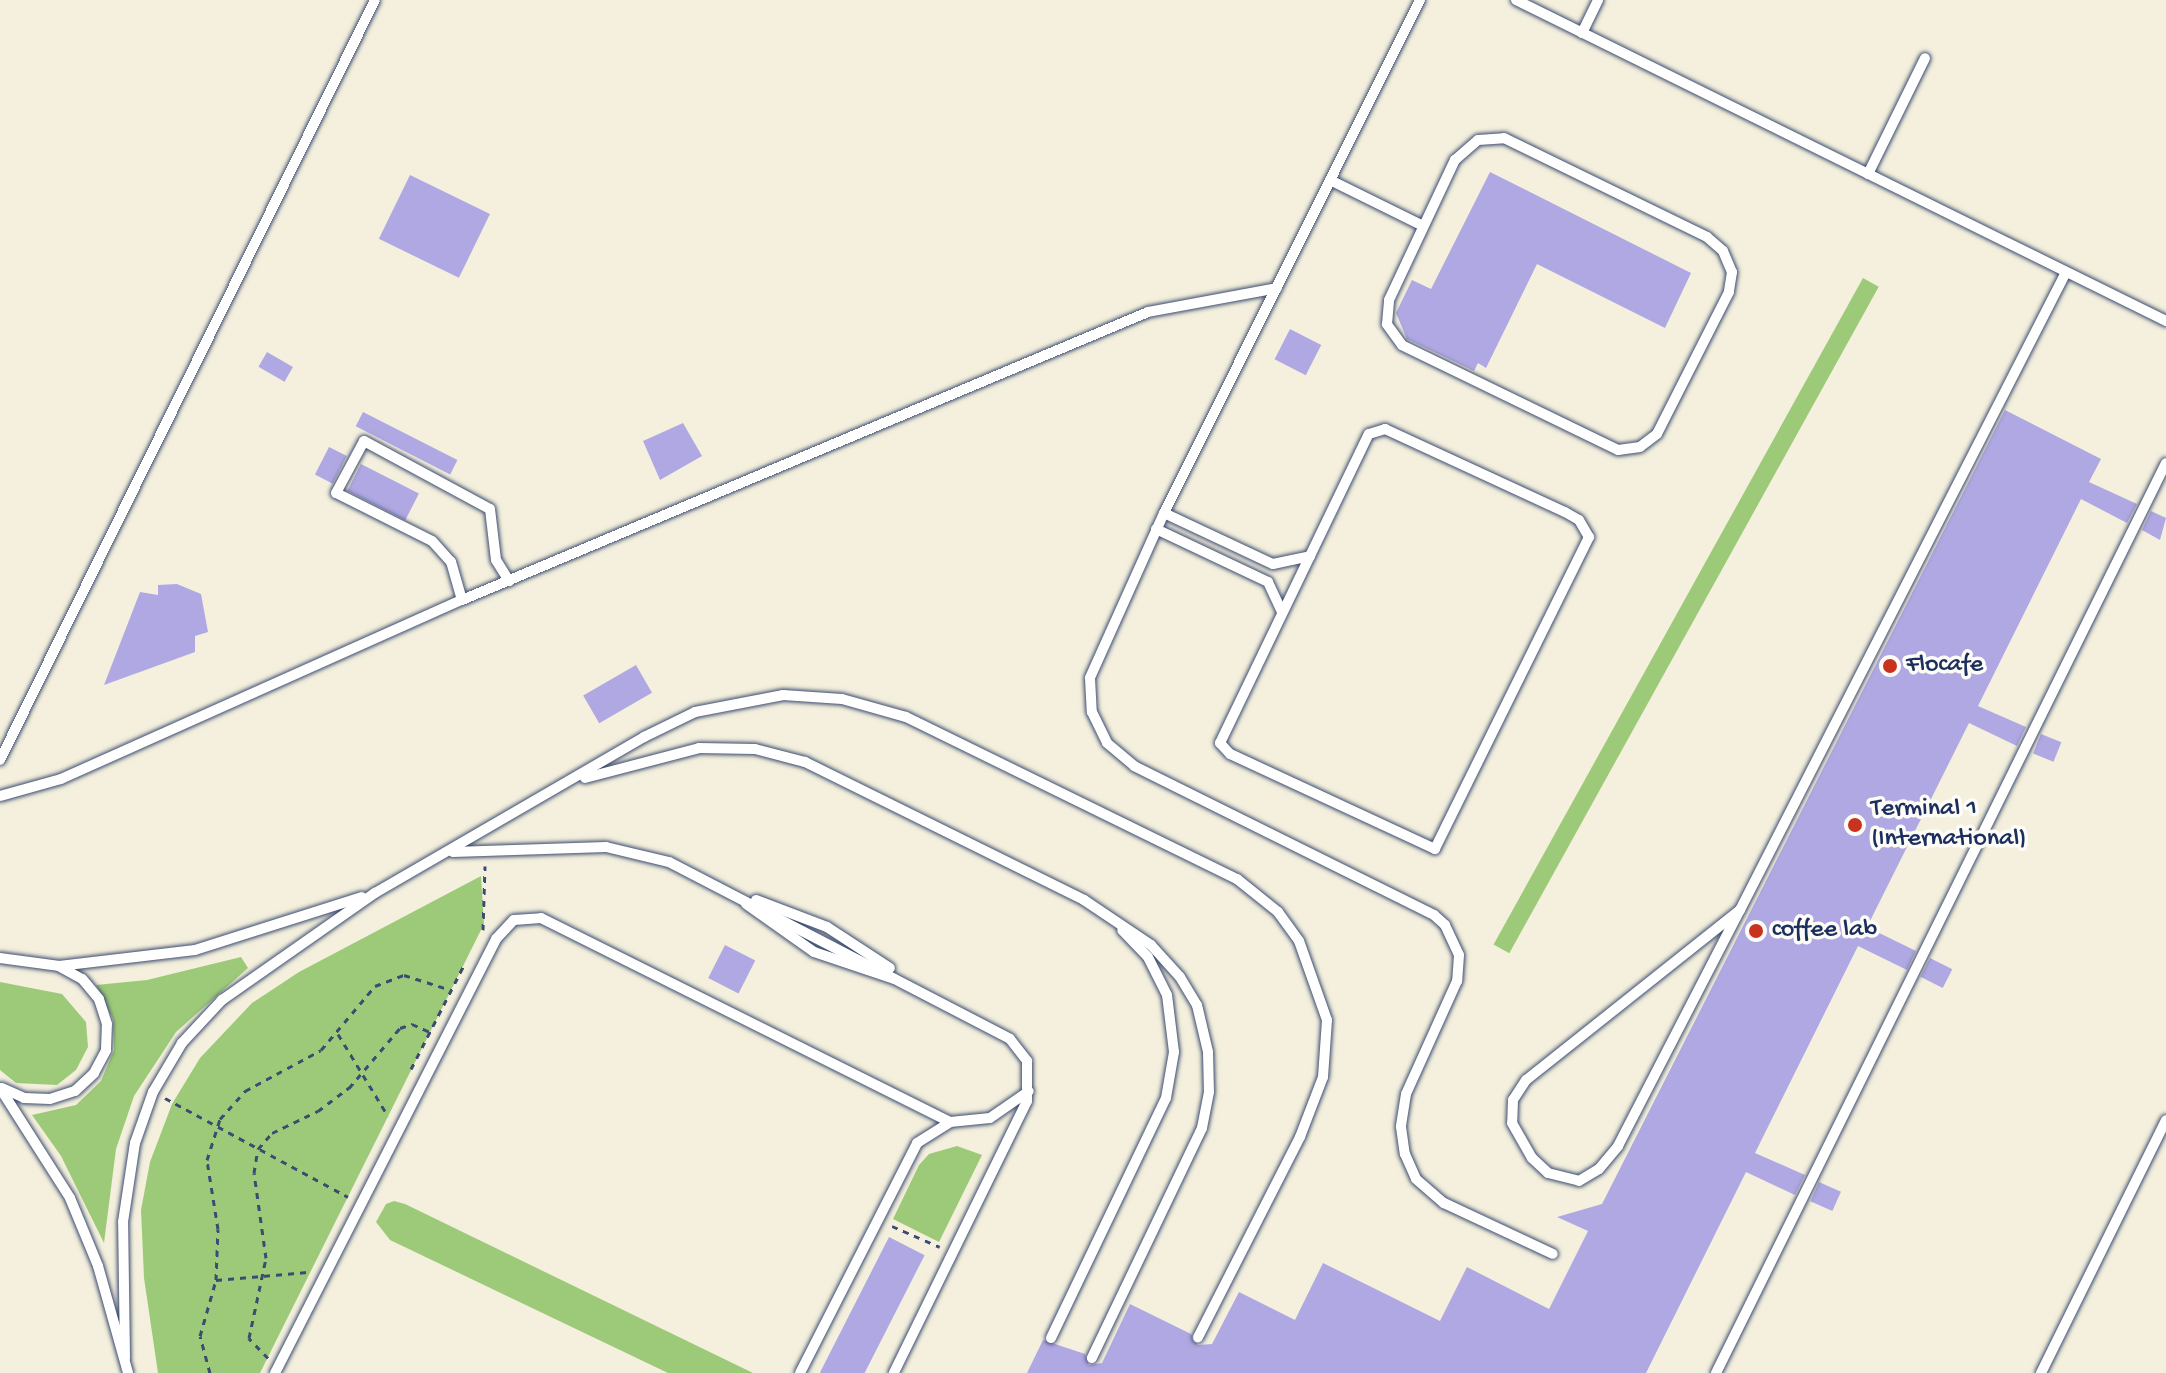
<!DOCTYPE html>
<html>
<head>
<meta charset="utf-8">
<style>
  body { margin:0 }
  #map { position:relative; width:2166px; height:1373px; overflow:hidden; background:#f4f0dd; font-family:"Gochi Hand",sans-serif }
  div>[style] { position:absolute }
  .green>* { inset:0; background:#9dca78; transform-origin:0 0 }
  .building>* { inset:0; background:#b0a8e3; transform-origin:0 0 }
  .path>* { height:3px; margin-top:-1.5px; transform-origin:0; background:repeating-linear-gradient(90deg,#3c4c71 0 6px,transparent 0 12px) }
  .roads { filter:drop-shadow(0 0 2px #3c4c71) drop-shadow(0 0 2px #3c4c71) }
  .lane>* { height:10px; margin:-5px; padding:0 5px; transform-origin:5px; border-radius:5px; background:#fff }
  .dots>* { width:22px; height:22px; translate:-50% -50%; box-sizing:border-box; border:4px solid #fdfcf7; border-radius:50% }
  span { translate:-50% -50%; white-space:nowrap; text-align:center; line-height:1.15; -webkit-text-stroke:7px #fdfcf7; paint-order:stroke }
  .poi-label { font-size:26px; color:#1b2f5e }
  .left { translate:0 -50%; text-align:left }
</style>
</head>
<body>
<div id="map">
  <div class="green">
    <div style="left:1863px;top:278px;width:18px;height:762px;rotate:29deg"></div>
    <div style="clip-path:polygon(481px 876px,484px 924px,260px 1373px,158px 1373px,144px 1278px,141px 1210px,150px 1162px,172px 1104px,200px 1058px,252px 1003px,299px 972px)"></div>
    <div style="clip-path:polygon(241px 957px,248px 968px,176px 1032px,134px 1096px,116px 1149px,104px 1243px,61px 1156px,32px 1115px,76px 1105px,101px 1081px,114px 1050px,113px 1019px,96px 985px,147px 980px)"></div>
    <div style="clip-path:polygon(0 982px,62px 994px,86px 1022px,88px 1047px,76px 1070px,57px 1085px,16px 1083px,0 1070px)"></div>
    <div style="clip-path:polygon(957px 1146px,982px 1155px,939px 1242px,893px 1219px,919px 1165px,929px 1154px)"></div>
    <div style="clip-path:polygon(394px 1201px,405px 1204px,753px 1373px,668px 1373px,390px 1240px,376px 1222px,386px 1204px)"></div>
  </div>
  <div class="building">
    <div style="clip-path:polygon(1490px 172px,1691px 273px,1665px 328px,1537px 264px,1486px 368px,1478px 363px,1474px 371px,1407px 339px,1396px 313px,1412px 280px,1431px 289px)"></div>
    <div style="left:410px;top:175px;width:89px;height:71px;rotate:26deg"></div>
    <div style="left:1290px;top:329px;width:35px;height:34px;rotate:27deg"></div>
    <div style="left:267px;top:352px;width:30px;height:17px;rotate:30deg"></div>
    <div style="clip-path:polygon(2005px 410px,2101px 459px,2089px 482px,2137px 504px,2127px 523px,2081px 499px,1978px 706px,2026px 727px,2017px 746px,1969px 723px,1867px 927px,1916px 951px,1907px 970px,1858px 946px,1755px 1153px,1805px 1175px,1795px 1195px,1746px 1172px,1646px 1373px,1027px 1373px,1043px 1340px,1085px 1354px,1089px 1365px,1102px 1363px,1130px 1304px,1191px 1334px,1198px 1345px,1212px 1344px,1239px 1292px,1295px 1320px,1323px 1263px,1440px 1321px,1467px 1267px,1549px 1309px,1588px 1231px,1557px 1217px,1602px 1204px)"></div>
    <div style="left:363px;top:412px;width:106px;height:16px;rotate:27deg"></div>
    <div style="clip-path:polygon(683px 423px,702px 456px,660px 480px,643px 441px)"></div>
    <div style="left:329px;top:447px;width:20px;height:31px;rotate:27deg"></div>
    <div style="left:361px;top:464px;width:65px;height:30px;rotate:27deg"></div>
    <div style="clip-path:polygon(2151px 511px,2166px 518px,2160px 540px,2142px 530px)"></div>
    <div style="clip-path:polygon(177px 584px,201px 594px,208px 632px,195px 636px,195px 652px,104px 685px,140px 592px,158px 595px,158px 585px)"></div>
    <div style="left:636px;top:665px;width:32px;height:61px;rotate:60deg"></div>
    <div style="left:2041px;top:734px;width:22px;height:21px;rotate:22deg"></div>
    <div style="left:725px;top:945px;width:34px;height:37px;rotate:27deg"></div>
    <div style="left:1930px;top:958px;width:25px;height:21px;rotate:27deg"></div>
    <div style="left:1819px;top:1182px;width:24px;height:21px;rotate:24deg"></div>
    <div style="left:889px;top:1237px;width:40px;height:152px;rotate:27deg"></div>
  </div>
  <div class="path">
    <div style="left:483px;top:930px;width:64px;rotate:-88.2deg"></div>
    <div style="left:338px;top:1034px;width:96px;rotate:58.6deg"></div>
    <div style="left:411px;top:1069px;width:117px;rotate:-63deg"></div>
    <div style="left:165px;top:1098px;width:208px;rotate:28.4deg"></div>
    <div style="left:892px;top:1226px;width:52px;rotate:23.6deg"></div>
    <div style="left:216px;top:1280px;width:92px;rotate:-5deg"></div>
    <div style="left:268px;top:1358px;width:28px;rotate:-134deg"></div>
    <div style="left:249px;top:1338px;width:82px;rotate:-78deg"></div>
    <div style="left:266px;top:1258px;width:86px;rotate:-98deg"></div>
    <div style="left:254px;top:1173px;width:24px;rotate:-81deg"></div>
    <div style="left:258px;top:1149px;width:21px;rotate:-49deg"></div>
    <div style="left:272px;top:1133px;width:51px;rotate:-25.6deg"></div>
    <div style="left:318px;top:1111px;width:39px;rotate:-37deg"></div>
    <div style="left:349px;top:1088px;width:79px;rotate:-49.6deg"></div>
    <div style="left:400px;top:1028px;width:13px;rotate:-18deg"></div>
    <div style="left:412px;top:1024px;width:20px;rotate:24deg"></div>
    <div style="left:210px;top:1373px;width:38px;rotate:-105deg"></div>
    <div style="left:200px;top:1336px;width:58px;rotate:-74.1deg"></div>
    <div style="left:216px;top:1280px;width:51px;rotate:-87.8deg"></div>
    <div style="left:218px;top:1229px;width:70px;rotate:-99.1deg"></div>
    <div style="left:207px;top:1160px;width:43px;rotate:-72.4deg"></div>
    <div style="left:220px;top:1119px;width:38px;rotate:-48deg"></div>
    <div style="left:245px;top:1091px;width:86px;rotate:-28.3deg"></div>
    <div style="left:321px;top:1050px;width:84px;rotate:-49.8deg"></div>
    <div style="left:375px;top:986px;width:31px;rotate:-21deg"></div>
    <div style="left:404px;top:975px;width:49px;rotate:17.7deg"></div>
  </div>
  <div class="roads">
    <div class="lane">
      <div style="left:1420px;top:0;width:573px;rotate:116.52deg"></div>
      <div style="left:1164px;top:513px;width:181px;rotate:114.2deg"></div>
      <div style="left:1090px;top:678px;width:34px;rotate:87deg"></div>
      <div style="left:1092px;top:712px;width:34px;rotate:64deg"></div>
      <div style="left:1107px;top:743px;width:35px;rotate:40deg"></div>
      <div style="left:1134px;top:766px;width:335px;rotate:26.4deg"></div>
      <div style="left:1434px;top:915px;width:15px;rotate:42deg"></div>
      <div style="left:1445px;top:925px;width:33px;rotate:65deg"></div>
      <div style="left:1459px;top:955px;width:26px;rotate:94deg"></div>
      <div style="left:1457px;top:981px;width:124px;rotate:114.3deg"></div>
      <div style="left:1406px;top:1094px;width:33px;rotate:99deg"></div>
      <div style="left:1401px;top:1127px;width:27px;rotate:82deg"></div>
      <div style="left:1405px;top:1154px;width:27px;rotate:66deg"></div>
      <div style="left:1416px;top:1179px;width:37px;rotate:41deg"></div>
      <div style="left:1444px;top:1203px;width:120px;rotate:25.1deg"></div>
      <div style="left:1516px;top:0;width:725px;rotate:26.28deg"></div>
      <div style="left:1582px;top:33px;width:37px;rotate:-64deg"></div>
      <div style="left:1504px;top:138px;width:226px;rotate:26deg"></div>
      <div style="left:1707px;top:237px;width:21px;rotate:41deg"></div>
      <div style="left:1723px;top:251px;width:23px;rotate:67deg"></div>
      <div style="left:1732px;top:272px;width:20px;rotate:99deg"></div>
      <div style="left:1729px;top:292px;width:159px;rotate:116.9deg"></div>
      <div style="left:1657px;top:434px;width:21px;rotate:143deg"></div>
      <div style="left:1640px;top:447px;width:22px;rotate:172deg"></div>
      <div style="left:1618px;top:450px;width:240px;rotate:-154.1deg"></div>
      <div style="left:1402px;top:345px;width:26px;rotate:-126deg"></div>
      <div style="left:1387px;top:324px;width:24px;rotate:-85deg"></div>
      <div style="left:1389px;top:300px;width:155px;rotate:-64.8deg"></div>
      <div style="left:1455px;top:160px;width:30px;rotate:-41deg"></div>
      <div style="left:1478px;top:140px;width:26px;rotate:-4deg"></div>
      <div style="left:1868px;top:174px;width:129px;rotate:-63.8deg"></div>
      <div style="left:1330px;top:180px;width:104px;rotate:26.3deg"></div>
      <div style="left:1385px;top:429px;width:198px;rotate:24.8deg"></div>
      <div style="left:1565px;top:512px;width:16px;rotate:30deg"></div>
      <div style="left:1579px;top:520px;width:20px;rotate:60deg"></div>
      <div style="left:1589px;top:537px;width:348px;rotate:116.3deg"></div>
      <div style="left:1435px;top:849px;width:226px;rotate:-155.1deg"></div>
      <div style="left:1230px;top:754px;width:15px;rotate:-132deg"></div>
      <div style="left:1220px;top:743px;width:343px;rotate:-64.3deg"></div>
      <div style="left:1369px;top:434px;width:17px;rotate:-17deg"></div>
      <div style="left:1164px;top:513px;width:120px;rotate:25.1deg"></div>
      <div style="left:1273px;top:564px;width:38px;rotate:-12deg"></div>
      <div style="left:1156px;top:529px;width:124px;rotate:25.3deg"></div>
      <div style="left:1268px;top:582px;width:33px;rotate:65deg"></div>
      <div style="left:462px;top:600px;width:40px;rotate:-106deg"></div>
      <div style="left:451px;top:562px;width:28px;rotate:-132deg"></div>
      <div style="left:432px;top:541px;width:107px;rotate:-153.4deg"></div>
      <div style="left:336px;top:493px;width:59px;rotate:-61.7deg"></div>
      <div style="left:364px;top:441px;width:143px;rotate:28.4deg"></div>
      <div style="left:490px;top:509px;width:51px;rotate:83.3deg"></div>
      <div style="left:496px;top:560px;width:25px;rotate:58deg"></div>
      <div style="left:0;top:760px;width:847px;rotate:-63.74deg"></div>
      <div style="left:585px;top:778px;width:118px;rotate:-14.7deg"></div>
      <div style="left:699px;top:748px;width:56px;rotate:1deg"></div>
      <div style="left:755px;top:749px;width:52px;rotate:14.6deg"></div>
      <div style="left:805px;top:762px;width:311px;rotate:26.3deg"></div>
      <div style="left:1084px;top:900px;width:81px;rotate:33.9deg"></div>
      <div style="left:1151px;top:945px;width:43px;rotate:47.8deg"></div>
      <div style="left:1180px;top:977px;width:33px;rotate:59deg"></div>
      <div style="left:1197px;top:1005px;width:48px;rotate:76.8deg"></div>
      <div style="left:1208px;top:1052px;width:40px;rotate:88.6deg"></div>
      <div style="left:1209px;top:1092px;width:37px;rotate:101deg"></div>
      <div style="left:1202px;top:1128px;width:255px;rotate:115.6deg"></div>
      <div style="left:0;top:796px;width:63px;rotate:-15.6deg"></div>
      <div style="left:61px;top:779px;width:439px;rotate:-24.1deg"></div>
      <div style="left:462px;top:600px;width:744px;rotate:-22.77deg"></div>
      <div style="left:1148px;top:312px;width:131px;rotate:-10.5deg"></div>
      <div style="left:453px;top:852px;width:153px;rotate:-1.9deg"></div>
      <div style="left:606px;top:847px;width:65px;rotate:13.4deg"></div>
      <div style="left:669px;top:862px;width:384px;rotate:27.4deg"></div>
      <div style="left:1010px;top:1039px;width:28px;rotate:52deg"></div>
      <div style="left:1027px;top:1061px;width:40px;rotate:90deg"></div>
      <div style="left:1027px;top:1101px;width:303px;rotate:116.1deg"></div>
      <div style="left:756px;top:900px;width:76px;rotate:20.8deg"></div>
      <div style="left:827px;top:927px;width:75px;rotate:33.1deg"></div>
      <div style="left:746px;top:904px;width:83px;rotate:35.2deg"></div>
      <div style="left:814px;top:952px;width:84px;rotate:18.6deg"></div>
      <div style="left:1740px;top:910px;width:273px;rotate:141.5deg"></div>
      <div style="left:1526px;top:1080px;width:24px;rotate:123deg"></div>
      <div style="left:1513px;top:1100px;width:23px;rotate:92deg"></div>
      <div style="left:1512px;top:1123px;width:40px;rotate:60.3deg"></div>
      <div style="left:1532px;top:1158px;width:22px;rotate:43deg"></div>
      <div style="left:1548px;top:1173px;width:32px;rotate:14deg"></div>
      <div style="left:1579px;top:1181px;width:23px;rotate:-31deg"></div>
      <div style="left:1599px;top:1169px;width:30px;rotate:-50deg"></div>
      <div style="left:1618px;top:1146px;width:266px;rotate:-62.7deg"></div>
      <div style="left:1740px;top:910px;width:714px;rotate:-62.93deg"></div>
      <div style="left:0;top:958px;width:60px;rotate:7.7deg"></div>
      <div style="left:59px;top:966px;width:137px;rotate:-6.7deg"></div>
      <div style="left:195px;top:950px;width:175px;rotate:-17.6deg"></div>
      <div style="left:0;top:1088px;width:130px;rotate:57.5deg"></div>
      <div style="left:70px;top:1198px;width:74px;rotate:67.6deg"></div>
      <div style="left:98px;top:1266px;width:111px;rotate:74.3deg"></div>
      <div style="left:2px;top:1088px;width:24px;rotate:24deg"></div>
      <div style="left:24px;top:1098px;width:26px;rotate:2deg"></div>
      <div style="left:50px;top:1099px;width:26px;rotate:-18deg"></div>
      <div style="left:75px;top:1091px;width:26px;rotate:-43deg"></div>
      <div style="left:94px;top:1073px;width:26px;rotate:-62deg"></div>
      <div style="left:106px;top:1050px;width:26px;rotate:-88deg"></div>
      <div style="left:107px;top:1024px;width:26px;rotate:-108deg"></div>
      <div style="left:99px;top:999px;width:26px;rotate:-130deg"></div>
      <div style="left:82px;top:979px;width:25px;rotate:-151deg"></div>
      <div style="left:1051px;top:1338px;width:266px;rotate:-64.4deg"></div>
      <div style="left:1166px;top:1098px;width:47px;rotate:-80.1deg"></div>
      <div style="left:1174px;top:1052px;width:57px;rotate:-97deg"></div>
      <div style="left:1167px;top:995px;width:42px;rotate:-116.6deg"></div>
      <div style="left:1148px;top:957px;width:37px;rotate:-134deg"></div>
      <div style="left:125px;top:1358px;width:136px;rotate:-90.8deg"></div>
      <div style="left:123px;top:1222px;width:80px;rotate:-81.4deg"></div>
      <div style="left:135px;top:1143px;width:54px;rotate:-70.6deg"></div>
      <div style="left:153px;top:1092px;width:57px;rotate:-59.4deg"></div>
      <div style="left:182px;top:1043px;width:59px;rotate:-47.1deg"></div>
      <div style="left:222px;top:1000px;width:187px;rotate:-35deg"></div>
      <div style="left:375px;top:893px;width:311px;rotate:-30.1deg"></div>
      <div style="left:644px;top:737px;width:57px;rotate:-26.1deg"></div>
      <div style="left:695px;top:712px;width:90px;rotate:-10.9deg"></div>
      <div style="left:783px;top:695px;width:59px;rotate:3.9deg"></div>
      <div style="left:842px;top:699px;width:66px;rotate:15.7deg"></div>
      <div style="left:906px;top:717px;width:369px;rotate:26.1deg"></div>
      <div style="left:1237px;top:879px;width:53px;rotate:38.8deg"></div>
      <div style="left:1278px;top:912px;width:36px;rotate:54deg"></div>
      <div style="left:1299px;top:941px;width:84px;rotate:70.5deg"></div>
      <div style="left:1327px;top:1020px;width:57px;rotate:94deg"></div>
      <div style="left:1323px;top:1077px;width:64px;rotate:111deg"></div>
      <div style="left:1300px;top:1137px;width:225px;rotate:117deg"></div>
      <div style="left:275px;top:1373px;width:487px;rotate:-63deg"></div>
      <div style="left:496px;top:939px;width:26px;rotate:-47deg"></div>
      <div style="left:514px;top:920px;width:27px;rotate:-4deg"></div>
      <div style="left:541px;top:918px;width:457px;rotate:26.5deg"></div>
      <div style="left:800px;top:1373px;width:258px;rotate:-63deg"></div>
      <div style="left:917px;top:1143px;width:39px;rotate:-32deg"></div>
      <div style="left:950px;top:1122px;width:40px;rotate:-5.7deg"></div>
      <div style="left:990px;top:1118px;width:47px;rotate:-34.7deg"></div>
      <div style="left:1716px;top:1373px;width:1015px;rotate:-63.69deg"></div>
      <div style="left:2041px;top:1373px;width:282px;rotate:-63.7deg"></div>
    </div>
  </div>
  <div class="dots">
    <div style="left:1890px;top:666px;background:#c8321e"></div>
    <div style="left:1855px;top:825px;background:#c8321e"></div>
    <div style="left:1756px;top:931px;background:#c8321e"></div>
  </div>
  <div class="poi-label">
    <span class="left" style="left:1906px;top:666px">Flocafe</span>
    <span class="left" style="left:1871px;top:825px">Terminal 1<br>(International)</span>
    <span class="left" style="left:1772px;top:931px">coffee lab</span>
  </div>
</div>
</body>
</html>
